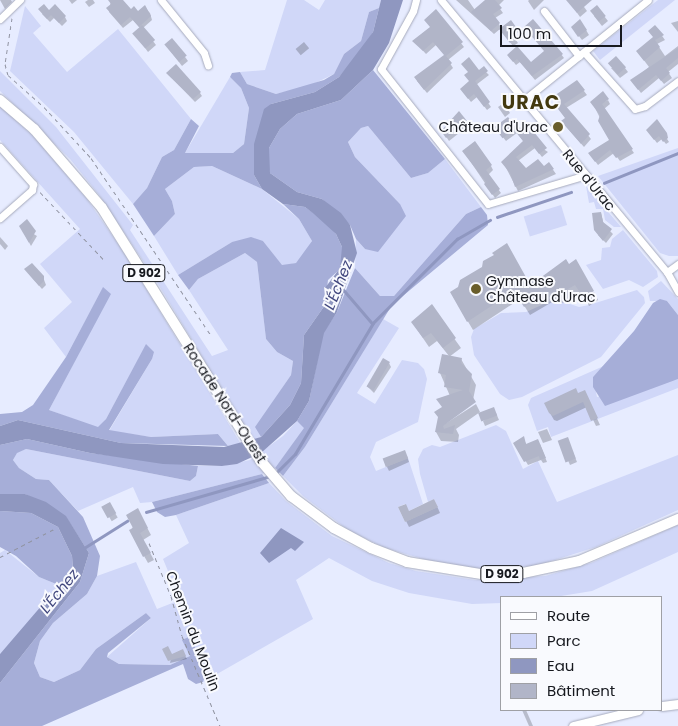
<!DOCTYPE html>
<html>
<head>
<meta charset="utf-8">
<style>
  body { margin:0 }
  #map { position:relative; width:678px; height:726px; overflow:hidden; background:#e7ecff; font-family:Poppins,sans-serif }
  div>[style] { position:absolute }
  .green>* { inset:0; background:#d0d7f8; transform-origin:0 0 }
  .forest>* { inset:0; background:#a6aed8 }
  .water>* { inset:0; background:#8f97c0 }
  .shadow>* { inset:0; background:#0003; transform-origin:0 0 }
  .stream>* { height:2.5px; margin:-1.25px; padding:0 1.25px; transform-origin:1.25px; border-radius:1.25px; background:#8f97c0 }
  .building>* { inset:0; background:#b1b5c8; transform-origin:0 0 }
  .path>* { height:1px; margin-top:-0.5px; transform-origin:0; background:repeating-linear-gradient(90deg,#9093a1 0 4px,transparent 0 8px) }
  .roads { filter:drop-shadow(0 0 1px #a6aabc) drop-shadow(0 0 1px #a6aabc) }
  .street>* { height:7px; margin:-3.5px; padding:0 3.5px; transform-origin:3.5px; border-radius:3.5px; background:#fff }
  .secondary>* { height:9px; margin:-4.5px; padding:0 4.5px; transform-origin:4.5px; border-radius:4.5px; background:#fff }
  .primary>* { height:10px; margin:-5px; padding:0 5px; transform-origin:5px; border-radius:5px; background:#fff }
  .dots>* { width:14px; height:14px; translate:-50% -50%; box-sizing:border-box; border:2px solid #f9fafe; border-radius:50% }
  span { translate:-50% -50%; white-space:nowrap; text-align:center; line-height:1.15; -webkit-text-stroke:4px #f9fafe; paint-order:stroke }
  .shield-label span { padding:1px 4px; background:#f9fafe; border:1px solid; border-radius:4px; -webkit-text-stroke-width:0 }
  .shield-label { font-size:12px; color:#17191f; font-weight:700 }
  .poi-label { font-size:14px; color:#17191f }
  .right { translate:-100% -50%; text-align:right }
  .left { translate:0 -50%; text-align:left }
  .street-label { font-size:14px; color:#17191f }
  .water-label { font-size:15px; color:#41477e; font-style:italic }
  .district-label { font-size:19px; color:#43390f; font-weight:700; letter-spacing:1px }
  .legend { position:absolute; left:500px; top:596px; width:162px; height:115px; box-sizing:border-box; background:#f9fafe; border:1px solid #9fa0a5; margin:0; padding:6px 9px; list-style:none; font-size:15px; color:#17191f }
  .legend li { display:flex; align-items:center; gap:10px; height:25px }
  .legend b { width:25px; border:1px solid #9fa0a5 }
  .scale { position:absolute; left:500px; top:25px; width:122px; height:22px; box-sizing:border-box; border:2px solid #17191f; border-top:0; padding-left:6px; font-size:15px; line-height:18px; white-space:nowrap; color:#17191f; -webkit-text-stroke:4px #f9fafe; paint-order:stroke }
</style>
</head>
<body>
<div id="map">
  <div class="green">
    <div style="clip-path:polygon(287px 0,304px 0,319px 10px,325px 0,381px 0,379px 8px,369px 12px,361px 41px,344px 54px,334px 74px,309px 86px,276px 94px,247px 84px,240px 72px,265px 70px)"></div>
    <div style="clip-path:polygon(658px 0,675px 0,600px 60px,593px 51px)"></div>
    <div style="clip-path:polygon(25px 6px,41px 26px,33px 33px,67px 72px,118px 29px,191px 119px,174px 150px,162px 157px,147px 188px,133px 204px,74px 132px,10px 71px)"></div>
    <div style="clip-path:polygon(0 71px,56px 127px,133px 225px,130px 230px,212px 356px,228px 350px,189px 290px,198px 279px,245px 253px,257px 262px,266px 339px,277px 352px,293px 361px,291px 375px,256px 427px,261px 437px,253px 441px,155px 279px,99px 195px,70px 159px,0 91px)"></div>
    <div style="clip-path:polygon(230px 77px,241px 88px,249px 108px,244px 144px,233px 153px,185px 153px)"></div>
    <div style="clip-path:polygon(0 106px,33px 136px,87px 199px,123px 251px,241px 444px,228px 446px,218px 434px,151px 437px,109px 431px,152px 359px,146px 345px,106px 419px,98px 428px,49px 410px,110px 294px,103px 288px,66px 357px,44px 328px,72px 302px,40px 264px,80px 229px,0 140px)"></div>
    <div style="clip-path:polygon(368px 126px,411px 178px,428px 173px,445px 159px,481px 207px,466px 214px,394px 296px,380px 296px,355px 268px,356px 239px,365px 249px,400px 204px,355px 157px,348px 142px,361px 128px)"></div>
    <div style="clip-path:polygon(678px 148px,678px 256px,669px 256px,660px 253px,598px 176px)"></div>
    <div style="clip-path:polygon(212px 166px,262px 189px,299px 219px,312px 241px,305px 254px,296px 263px,282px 266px,263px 241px,232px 242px,178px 275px,154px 236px,175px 214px,172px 201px,165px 189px,194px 167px)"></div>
    <div style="clip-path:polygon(586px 186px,621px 227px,614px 227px,605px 220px,603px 209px,596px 209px,594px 202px,589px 203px)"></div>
    <div style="left:561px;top:205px;width:21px;height:39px;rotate:73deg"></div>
    <div style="clip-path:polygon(623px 230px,657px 271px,658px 277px,643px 287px,629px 280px,603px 289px,586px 265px,601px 260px,602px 248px,610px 247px,612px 239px)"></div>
    <div style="clip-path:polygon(661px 281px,678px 299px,678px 315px,667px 301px,650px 301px,648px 291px)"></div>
    <div style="clip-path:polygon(637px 290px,644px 297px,645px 303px,601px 357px,522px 397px,509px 400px,500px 394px,474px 355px,471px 337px,474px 329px,501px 313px,526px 312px,555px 299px,579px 307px,589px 305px)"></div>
    <div style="clip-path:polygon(383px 319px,399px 328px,357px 393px,375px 404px,402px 360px,418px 363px,424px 369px,427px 379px,418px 422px,376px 442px,370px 457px,376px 471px,408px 458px,423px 504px,409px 511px,405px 504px,398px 507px,405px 522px,438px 507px,434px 499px,428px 502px,420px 474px,418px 459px,423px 449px,432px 445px,440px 447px,496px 425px,506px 431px,523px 469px,538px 461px,557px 502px,678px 455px,678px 510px,596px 547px,536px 566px,481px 569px,437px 563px,385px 548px,348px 530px,303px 496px,283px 476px,305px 447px)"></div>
    <div style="clip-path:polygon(606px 365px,593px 377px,597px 397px,678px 379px,678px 388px,551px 437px,548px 427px,537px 431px,528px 405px,531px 398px)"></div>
    <div style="clip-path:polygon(297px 421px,305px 428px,275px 468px,262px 474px,152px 502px,140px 503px,133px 487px,78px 511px,49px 480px,36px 479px,19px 468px,13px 460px,17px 452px,26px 449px,190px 481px,196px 476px,198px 466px,222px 466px,250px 460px,283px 436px)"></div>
    <div style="clip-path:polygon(269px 483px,286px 501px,332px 536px,389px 563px,416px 571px,475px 580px,545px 576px,591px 563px,678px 525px,678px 552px,592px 591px,555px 597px,502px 597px,502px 603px,472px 604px,409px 593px,372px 581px,329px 558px,296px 580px,313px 619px,203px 682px,205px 676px,190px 656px,170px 665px,119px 664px,107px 657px,151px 618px,146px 613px,96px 649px,80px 670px,54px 682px,40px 677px,34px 663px,40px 641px,53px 623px,87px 594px,97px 576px,136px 562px,157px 609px,180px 600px,163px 559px,189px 543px,176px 515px)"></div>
    <div style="clip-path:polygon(5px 550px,39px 577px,61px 586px,0 654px,0 553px)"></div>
  </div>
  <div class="forest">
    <div style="clip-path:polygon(379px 8px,373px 32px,364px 48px,339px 77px,315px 92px,271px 104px,254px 175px,262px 189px,212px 166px,194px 167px,165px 189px,172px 201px,175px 214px,154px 236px,133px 204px,147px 188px,162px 157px,174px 150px,191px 119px,199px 126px,185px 153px,233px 153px,244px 144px,249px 108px,241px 88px,230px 77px,232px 73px,240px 72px,247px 84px,276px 94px,324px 80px,334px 74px,344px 54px,361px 41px,369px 12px)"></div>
    <div style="clip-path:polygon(373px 70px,445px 159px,428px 173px,411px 178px,368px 126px,361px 128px,348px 142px,355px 157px,400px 204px,406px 216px,378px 252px,365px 249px,356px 239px,350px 225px,322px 199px,297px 192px,270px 173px,267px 162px,269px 148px,280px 129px,297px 114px,341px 100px)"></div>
    <div style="clip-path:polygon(283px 204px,305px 207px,326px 222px,336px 234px,342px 247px,342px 260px,340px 269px,328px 280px,325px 305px,304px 335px,301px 383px,290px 405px,261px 437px,255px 427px,291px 375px,293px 361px,277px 352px,266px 339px,257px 262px,245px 253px,198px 279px,189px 290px,178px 275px,232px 242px,251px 237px,263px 241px,282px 265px,296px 263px,312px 241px,299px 219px)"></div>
    <div style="clip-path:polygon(481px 207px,487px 215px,488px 225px,392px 305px,305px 447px,283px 476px,275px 468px,304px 428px,297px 421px,309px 401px,323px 333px,337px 312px,355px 268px,380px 296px,394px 296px,466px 214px)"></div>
    <div style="clip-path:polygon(103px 287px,111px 294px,49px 410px,98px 427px,106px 419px,146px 344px,154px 352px,152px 359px,109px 430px,151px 437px,218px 434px,228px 446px,121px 443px,18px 420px,0 426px,0 414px,22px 412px,33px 405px,66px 357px)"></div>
    <div style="clip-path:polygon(660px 299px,667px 301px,678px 315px,678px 379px,605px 406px,593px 387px,593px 377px,634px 331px,653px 303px)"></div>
    <div style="clip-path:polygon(27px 439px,90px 453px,198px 466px,196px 476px,190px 481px,26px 449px,17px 453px,13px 460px,19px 468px,36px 479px,49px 480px,83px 517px,100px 556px,97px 576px,87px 594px,53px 623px,40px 641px,34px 663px,40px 677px,54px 682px,80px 670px,96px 649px,146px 613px,151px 618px,108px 653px,107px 657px,119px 664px,170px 665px,190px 656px,182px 640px,191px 636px,205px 676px,203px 682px,196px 684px,188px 679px,183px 664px,42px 726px,0 726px,0 683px,80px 582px,89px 553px,66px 517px,25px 494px,0 494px,0 445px)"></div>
    <div style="clip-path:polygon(262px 474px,269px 483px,176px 515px,165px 517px,157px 512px,152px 502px)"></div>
    <div style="clip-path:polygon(0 511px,31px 513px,58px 527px,72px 556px,73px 570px,61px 586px,39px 577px,16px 556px,0 547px)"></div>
  </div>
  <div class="water">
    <div style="clip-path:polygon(381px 0,403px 0,389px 43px,373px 70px,341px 100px,297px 114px,280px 129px,269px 148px,270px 173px,297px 192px,322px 199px,341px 213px,350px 225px,357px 253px,337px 312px,324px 333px,309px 401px,297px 421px,261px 453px,237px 464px,222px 466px,163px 464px,90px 453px,27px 439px,0 445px,0 426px,18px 420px,121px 443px,224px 447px,261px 437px,290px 405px,301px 383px,304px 335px,325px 305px,325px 288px,340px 268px,342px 247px,336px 234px,314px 214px,305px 207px,283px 204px,262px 189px,254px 175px,254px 144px,264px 109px,271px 104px,315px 92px,339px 77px,373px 32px)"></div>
    <div style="clip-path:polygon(0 494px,25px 494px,46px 502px,66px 516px,89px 553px,80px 582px,0 683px,0 654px,73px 569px,72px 556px,58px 527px,31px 513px,0 511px)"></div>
    <div style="clip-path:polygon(281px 528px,304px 542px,295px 551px,291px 548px,269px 563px,260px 553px)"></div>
  </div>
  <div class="shadow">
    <div style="clip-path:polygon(0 0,11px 0,12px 2px,5px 9px)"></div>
    <div style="clip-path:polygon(69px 0,77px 0,72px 4px)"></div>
    <div style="clip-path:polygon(88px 0,93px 0,95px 3px,89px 7px,85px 2px)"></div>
    <div style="clip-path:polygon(111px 0,121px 0,130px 11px,138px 13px,144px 7px,150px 13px,152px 20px,143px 28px,156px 45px,148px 52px,134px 33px,140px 28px,133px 20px,123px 28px,109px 12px)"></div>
    <div style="clip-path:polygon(456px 0,468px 0,475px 10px,487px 0,504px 0,498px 6px,503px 13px,495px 18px,502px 29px,515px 27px,518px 32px,513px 36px,518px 43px,513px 46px,500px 29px,494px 34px)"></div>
    <div style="clip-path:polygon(544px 0,534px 10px,528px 1px,529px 0)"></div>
    <div style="clip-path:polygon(568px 0,579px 0,587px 11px,580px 17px)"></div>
    <div style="clip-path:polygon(597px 7px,608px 21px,602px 26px,594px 16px)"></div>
    <div style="clip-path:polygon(49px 11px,65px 17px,67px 21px,62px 26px,54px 18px,50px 22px,42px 14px)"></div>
    <div style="clip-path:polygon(436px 11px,464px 47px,448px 60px,453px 68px,427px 93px,417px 81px,446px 56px,436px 45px,426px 54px,414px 41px,431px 28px)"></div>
    <div style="clip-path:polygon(678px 21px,678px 32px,671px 23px)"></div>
    <div style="clip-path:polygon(655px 26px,665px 40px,657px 44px,665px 56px,678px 46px,678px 64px,668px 72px,672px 78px,664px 84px,659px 78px,641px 93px,632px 81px,649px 67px,640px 55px,654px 38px)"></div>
    <div style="clip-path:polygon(586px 30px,589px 35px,582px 40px,575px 31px)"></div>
    <div style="clip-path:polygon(172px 39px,188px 61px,182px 66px,168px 48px)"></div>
    <div style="left:304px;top:42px;width:8px;height:11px;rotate:50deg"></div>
    <div style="clip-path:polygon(545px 52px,561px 54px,564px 58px,535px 80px,520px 62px,516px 65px,508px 55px,531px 64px)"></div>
    <div style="clip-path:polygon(611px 68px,625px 68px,628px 72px,620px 78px)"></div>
    <div style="clip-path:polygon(486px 72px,489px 75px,476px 85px,491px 107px,487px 110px,477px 97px,471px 102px,464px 93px,470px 82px,469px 73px)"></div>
    <div style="clip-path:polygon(167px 73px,200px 93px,202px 96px,195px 102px)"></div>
    <div style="clip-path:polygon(577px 82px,587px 95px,566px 108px,591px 139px,584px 147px,562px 122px,566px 118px,559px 103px)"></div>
    <div style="clip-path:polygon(608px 100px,610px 104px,604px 109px,634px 153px,620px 161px,614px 153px,598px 165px,592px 157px,611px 140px,594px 106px)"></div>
    <div style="clip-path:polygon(504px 103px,510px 113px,505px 117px,498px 107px)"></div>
    <div style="clip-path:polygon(507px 119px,517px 132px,548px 152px,542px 157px,535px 148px,518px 161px,525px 169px,544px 168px,549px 164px,556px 174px,518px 191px,505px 166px,524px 142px,517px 133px,506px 141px,498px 131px)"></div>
    <div style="clip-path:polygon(656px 121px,669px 142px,666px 144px,662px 139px,657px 143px,650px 134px)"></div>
    <div style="clip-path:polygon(466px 122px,468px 126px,449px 141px,445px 135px)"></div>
    <div style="clip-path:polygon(466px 155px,491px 166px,493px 170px,488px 175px,501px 193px,495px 198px)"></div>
    <div style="clip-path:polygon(601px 213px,604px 225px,613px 234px,606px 243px,598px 235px)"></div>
    <div style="clip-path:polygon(20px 226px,37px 236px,31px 246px)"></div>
    <div style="clip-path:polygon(0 237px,8px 246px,5px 250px,0 244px)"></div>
    <div style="clip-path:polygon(566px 260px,581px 293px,564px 303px,554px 301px,530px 315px,520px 299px,473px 330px,451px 293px,526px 280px,536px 282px)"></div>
    <div style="clip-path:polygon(28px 273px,43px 277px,46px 285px,42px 289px)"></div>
    <div style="clip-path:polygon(594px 292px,598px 300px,589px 306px,585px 298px)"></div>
    <div style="clip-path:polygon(431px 306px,461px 348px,449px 357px,461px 359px,476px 385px,473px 400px,437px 429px,476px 404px,480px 412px,456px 429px,459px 435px,458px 442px,441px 441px,436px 432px,443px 408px,450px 396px,440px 373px,449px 356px,437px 341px,429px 347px,412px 322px)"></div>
    <div style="clip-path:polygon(389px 363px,391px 367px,374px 393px,367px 386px)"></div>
    <div style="clip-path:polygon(578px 394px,588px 398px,600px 425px,596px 426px,587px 407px,557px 421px,554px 420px,550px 413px)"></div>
    <div style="clip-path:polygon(496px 413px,499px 420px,485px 426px,483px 421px)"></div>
    <div style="clip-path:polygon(547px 429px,552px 440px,543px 443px,538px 432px)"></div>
    <div style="clip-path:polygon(525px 442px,527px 445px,540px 444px,547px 462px,543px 463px,541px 460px,528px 465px,515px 443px)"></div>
    <div style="clip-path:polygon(560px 442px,569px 443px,577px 462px,570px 465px)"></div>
    <div style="clip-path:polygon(407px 456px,409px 462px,389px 471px,384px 461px)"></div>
    <div style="left:109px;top:503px;width:17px;height:7px;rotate:59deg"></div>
    <div style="clip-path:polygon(437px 506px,440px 513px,409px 527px,406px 521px,409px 512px)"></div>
    <div style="clip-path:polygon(141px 516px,151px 535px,143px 540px,154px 560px,148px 563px,130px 531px)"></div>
    <div style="clip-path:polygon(182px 650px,187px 659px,170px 663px,172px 655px)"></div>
    <div style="clip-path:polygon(522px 710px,526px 710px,533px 726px,529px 726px)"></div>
  </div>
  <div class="stream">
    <div style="left:604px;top:183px;width:80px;rotate:-22.1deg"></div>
    <div style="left:497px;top:217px;width:78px;rotate:-18.7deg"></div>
    <div style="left:343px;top:289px;width:45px;rotate:49.5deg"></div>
    <div style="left:276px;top:473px;width:27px;rotate:-45deg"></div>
    <div style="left:295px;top:454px;width:152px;rotate:-59.2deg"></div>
    <div style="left:373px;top:323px;width:119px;rotate:-45deg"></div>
    <div style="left:457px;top:239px;width:38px;rotate:-30deg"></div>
    <div style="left:146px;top:512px;width:130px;rotate:-16.1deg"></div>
    <div style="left:84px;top:548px;width:51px;rotate:-32.1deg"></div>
  </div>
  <div class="building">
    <div style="clip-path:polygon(108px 0,123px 0,131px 9px,134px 6px,138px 11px,145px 5px,151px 16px,139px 27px,130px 17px,121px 25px,106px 8px,111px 4px)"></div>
    <div style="clip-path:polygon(485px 0,495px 0,502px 8px,493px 14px,500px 23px,491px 31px,471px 12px)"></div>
    <div style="clip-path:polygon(566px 0,592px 0,577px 13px)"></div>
    <div style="clip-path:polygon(44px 4px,49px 10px,55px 4px,66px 16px,59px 23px,51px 15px,47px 19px,38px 9px)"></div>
    <div style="left:597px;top:5px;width:14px;height:9px;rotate:51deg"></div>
    <div style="clip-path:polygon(436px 9px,463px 42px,446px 56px,452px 63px,424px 90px,414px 77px,444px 55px,433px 42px,423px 51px,412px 41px,430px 27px,424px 20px)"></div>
    <div style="clip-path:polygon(533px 19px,563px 54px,532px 76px,517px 59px,513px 62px,507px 55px,517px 46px,531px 62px,544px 51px,524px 27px)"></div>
    <div style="clip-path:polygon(580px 19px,587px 30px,578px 37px,571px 27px)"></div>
    <div style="clip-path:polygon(511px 20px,516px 27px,511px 31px,516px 38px,510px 43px,499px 29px)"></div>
    <div style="left:142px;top:25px;width:20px;height:13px;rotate:49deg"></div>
    <div style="clip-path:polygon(655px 25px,664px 35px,655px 40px,660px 47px,644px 61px,636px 51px,653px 37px,648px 31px)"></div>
    <div style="left:172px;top:38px;width:23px;height:10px;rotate:50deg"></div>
    <div style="clip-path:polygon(678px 48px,678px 58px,666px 68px,670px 73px,661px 81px,656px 75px,638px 90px,630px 80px)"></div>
    <div style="left:616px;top:56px;width:15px;height:11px;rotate:48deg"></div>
    <div style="clip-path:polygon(469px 57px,479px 70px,484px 66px,488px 71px,475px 81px,490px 102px,484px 107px,474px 94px,468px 99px,460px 89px,469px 81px,464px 75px,468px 72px,461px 64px)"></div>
    <div style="clip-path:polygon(176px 64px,201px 92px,193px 99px,166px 73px)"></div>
    <div style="clip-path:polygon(577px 80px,585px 90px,564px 104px,590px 134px,581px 144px,561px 121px,565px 118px,555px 105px,558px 102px,554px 96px)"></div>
    <div style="clip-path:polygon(603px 91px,609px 99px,602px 104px,633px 149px,616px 158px,610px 150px,595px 162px,588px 153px,609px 140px,598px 121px,600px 115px,590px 102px)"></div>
    <div style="clip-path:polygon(459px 111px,467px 121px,446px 138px,441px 131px)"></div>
    <div style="left:508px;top:117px;width:14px;height:17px;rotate:54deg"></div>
    <div style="clip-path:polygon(657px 119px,667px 133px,668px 138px,663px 142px,659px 136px,654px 140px,646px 130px)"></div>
    <div style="clip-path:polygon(529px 126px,547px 148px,539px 154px,532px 145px,516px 157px,526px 168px,538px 159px,544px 166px,549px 162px,554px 169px,515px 187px,510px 173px,501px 162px,523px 141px,515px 131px,520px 127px,523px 131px)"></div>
    <div style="clip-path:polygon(475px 141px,492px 165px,486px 170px,500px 189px,492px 195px,484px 184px,486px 182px,462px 151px)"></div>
    <div style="clip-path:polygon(601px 212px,603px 222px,612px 229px,603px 241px,594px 230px,592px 213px)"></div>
    <div style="clip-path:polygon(27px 219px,36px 231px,29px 243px,19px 226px)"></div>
    <div style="clip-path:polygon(507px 243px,527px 279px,536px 281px,566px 259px,569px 264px,576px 259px,594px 291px,583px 297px,575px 285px,559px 294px,548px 292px,524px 307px,514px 291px,467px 322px,450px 292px,458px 287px,460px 280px,482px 267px,483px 261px,494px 255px,492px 253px)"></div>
    <div style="clip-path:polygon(32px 263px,44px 276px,44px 281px,39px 286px,24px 269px)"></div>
    <div style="clip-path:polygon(432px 304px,456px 338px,443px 348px,431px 333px,423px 338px,411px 322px)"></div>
    <div style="clip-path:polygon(442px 354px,462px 358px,461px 363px,472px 374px,469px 391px,476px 402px,443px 426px,444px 429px,455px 425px,453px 434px,435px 432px,438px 417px,434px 412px,442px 407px,436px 399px,463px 390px,444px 387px,446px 375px,438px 373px)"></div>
    <div style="left:383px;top:358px;width:8px;height:33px;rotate:30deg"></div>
    <div style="clip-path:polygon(576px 388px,578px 393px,585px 390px,598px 418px,591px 421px,583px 402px,553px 416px,549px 413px,544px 403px)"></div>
    <div style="left:494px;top:407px;width:9px;height:17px;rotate:69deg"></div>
    <div style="clip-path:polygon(524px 436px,526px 444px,538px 439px,546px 458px,540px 460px,539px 456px,524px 462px,513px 443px)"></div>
    <div style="left:568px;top:437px;width:23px;height:11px;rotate:70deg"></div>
    <div style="left:405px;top:450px;width:9px;height:24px;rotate:69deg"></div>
    <div style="clip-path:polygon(434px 499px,438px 507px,405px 522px,398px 507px,406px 504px,409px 511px)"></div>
    <div style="left:110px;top:502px;width:13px;height:10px;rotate:61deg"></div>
    <div style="clip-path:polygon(138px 508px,148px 528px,140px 533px,151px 553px,143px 557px,129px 530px,133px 528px,126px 515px)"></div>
    <div style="clip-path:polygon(168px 646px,172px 654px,183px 649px,186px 656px,168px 661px,162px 649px)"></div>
  </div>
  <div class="path">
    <div style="left:12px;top:18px;width:47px;rotate:98.7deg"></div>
    <div style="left:5px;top:64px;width:11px;rotate:75deg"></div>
    <div style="left:8px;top:75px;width:48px;rotate:41.6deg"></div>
    <div style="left:44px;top:107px;width:69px;rotate:47.3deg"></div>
    <div style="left:91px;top:158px;width:214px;rotate:55.9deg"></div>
    <div style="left:40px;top:192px;width:96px;rotate:46.7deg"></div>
    <div style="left:149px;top:543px;width:57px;rotate:67.5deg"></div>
    <div style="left:171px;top:596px;width:41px;rotate:74.6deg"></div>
    <div style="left:182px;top:636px;width:98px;rotate:67.1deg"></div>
    <div style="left:0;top:557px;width:63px;rotate:-27.4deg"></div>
  </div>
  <div class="roads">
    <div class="street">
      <div style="left:161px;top:0;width:68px;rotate:50.9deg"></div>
      <div style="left:204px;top:53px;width:13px;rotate:72deg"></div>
      <div style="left:416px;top:0;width:11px;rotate:105deg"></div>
      <div style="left:413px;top:11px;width:66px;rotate:118.9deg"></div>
      <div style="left:381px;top:69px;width:172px;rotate:51.6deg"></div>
      <div style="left:488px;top:204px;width:102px;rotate:-16.5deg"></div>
      <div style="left:441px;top:0;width:354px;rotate:50.3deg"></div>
      <div style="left:667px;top:272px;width:23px;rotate:61deg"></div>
      <div style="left:544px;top:11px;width:57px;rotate:52.1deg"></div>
      <div style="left:0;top:19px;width:28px;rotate:-44deg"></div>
      <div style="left:584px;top:52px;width:76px;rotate:48.2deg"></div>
      <div style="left:635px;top:109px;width:10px;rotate:-17deg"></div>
      <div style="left:645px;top:106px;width:41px;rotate:-37.1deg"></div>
      <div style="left:524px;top:100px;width:159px;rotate:-38.9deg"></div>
      <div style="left:0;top:147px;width:50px;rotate:48.3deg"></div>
      <div style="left:33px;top:184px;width:6px;rotate:99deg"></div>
      <div style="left:32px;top:190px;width:43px;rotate:138.8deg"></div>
      <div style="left:667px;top:272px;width:14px;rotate:-36deg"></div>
    </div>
    <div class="secondary">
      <div style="left:662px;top:706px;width:16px;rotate:-7deg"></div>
      <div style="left:573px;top:726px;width:67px;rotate:-13.8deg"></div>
    </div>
    <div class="primary">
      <div style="left:0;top:100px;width:45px;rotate:40.5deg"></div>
      <div style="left:34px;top:129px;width:104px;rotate:49.3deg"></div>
      <div style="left:102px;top:208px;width:297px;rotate:57.9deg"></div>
      <div style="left:260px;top:460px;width:48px;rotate:49.3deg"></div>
      <div style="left:291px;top:496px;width:54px;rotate:36.7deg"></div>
      <div style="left:334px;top:528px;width:42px;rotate:28.4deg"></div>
      <div style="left:371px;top:548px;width:39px;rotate:21deg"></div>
      <div style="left:407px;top:562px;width:80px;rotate:9.3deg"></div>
      <div style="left:486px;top:575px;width:37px;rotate:-3deg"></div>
      <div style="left:523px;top:573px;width:57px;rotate:-12.1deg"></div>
      <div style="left:579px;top:561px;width:108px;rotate:-23deg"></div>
    </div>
  </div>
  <div class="dots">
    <div style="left:558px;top:127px;background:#6a5e2b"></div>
    <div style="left:476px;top:289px;background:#6a5e2b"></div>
  </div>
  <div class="shield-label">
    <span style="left:144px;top:273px">D 902</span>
    <span style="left:502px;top:574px">D 902</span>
  </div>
  <div class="poi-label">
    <span class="right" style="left:548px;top:127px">Château d'Urac</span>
    <span class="left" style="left:486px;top:289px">Gymnase<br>Château d'Urac</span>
  </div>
  <div class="street-label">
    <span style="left:589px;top:180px;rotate:51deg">Rue d'Urac</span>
    <span style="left:225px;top:403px;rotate:57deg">Rocade Nord-Ouest</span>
    <span style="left:193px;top:631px;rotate:69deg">Chemin du Moulin</span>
  </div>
  <div class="water-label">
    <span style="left:338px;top:285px;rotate:-68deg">L'Échez</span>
    <span style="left:59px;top:591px;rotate:-51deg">L'Échez</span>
  </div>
  <div class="district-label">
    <span style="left:531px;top:103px">URAC</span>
  </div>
  <ul class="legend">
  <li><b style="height:6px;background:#fff"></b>Route</li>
  <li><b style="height:14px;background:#d0d7f8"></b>Parc</li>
  <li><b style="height:14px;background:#8f97c0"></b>Eau</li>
  <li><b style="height:14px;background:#b1b5c8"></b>Bâtiment</li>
  </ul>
  <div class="scale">100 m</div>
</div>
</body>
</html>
